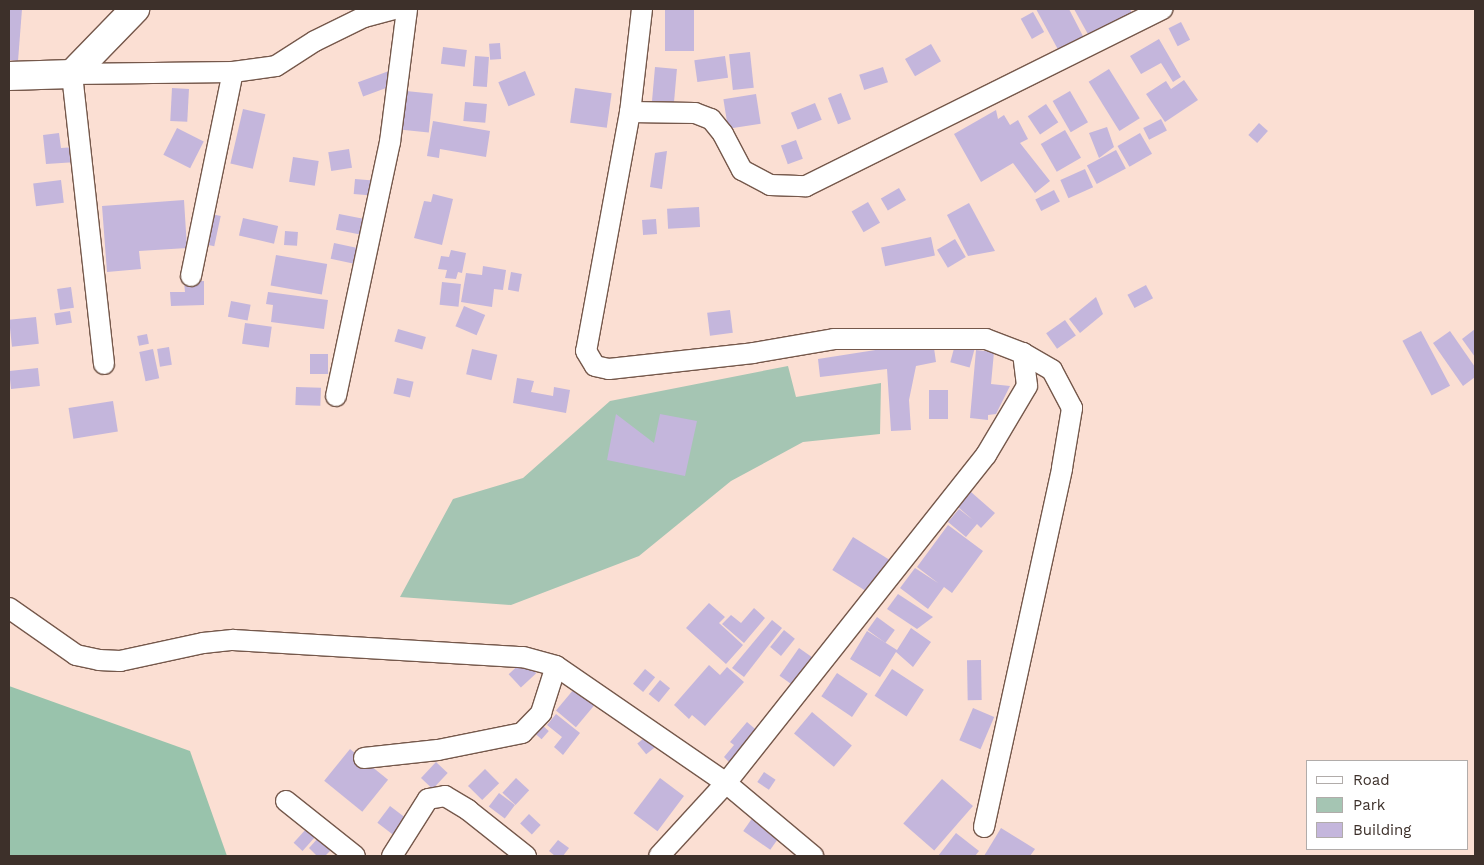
<!DOCTYPE html>
<style>
body{margin:0}
#map{position:relative;width:1484px;height:865px;overflow:hidden;background:#fbdfd3;font-family:"Work Sans",sans-serif}
div>[style]{position:absolute}
[style*='--x']{left:calc(var(--x)*1px);top:calc(var(--y)*1px);width:calc(var(--w)*1px);rotate:calc(var(--a)*1deg)}
.green>*{inset:0;background:#a5c5b3}
.forest>*{inset:0;background:#99c3ac}
.building>*{inset:0;background:#c4b6dc;transform-origin:0 0}
.roads{filter:drop-shadow(1px 0 #75584b) drop-shadow(-1px 0 #75584b) drop-shadow(0 1px #75584b) drop-shadow(0 -1px #75584b)}
.street>*{height:20px;margin:-10px;padding:0 10px;transform-origin:10px;border-radius:10px;background:#fff}
.secondary>*{height:28px;margin:-14px;padding:0 14px;transform-origin:14px;border-radius:14px;background:#fff}
span{translate:-50% -50%;white-space:nowrap;text-align:center;line-height:1.15;-webkit-text-stroke:4px #fff;paint-order:stroke}
.frame{position:absolute;inset:0;border:10px solid #3d302a;pointer-events:none}
.legend{position:absolute;left:1306px;top:760px;width:162px;height:90px;box-sizing:border-box;background:#fff;border:1px solid #b1acaa;margin:0;padding:6px 9px;list-style:none;font-size:15px;color:#3d302a}
.legend li{display:flex;align-items:center;gap:10px;height:25px}
.legend b{width:25px;border:1px solid #b1acaa}
</style>
<div id="map">
<div class="green">
<div style="clip-path:polygon(788px 366px,796px 397px,881px 383px,880px 434px,803px 442px,731px 481px,639px 556px,511px 605px,400px 597px,453px 499px,523px 478px,610px 401px)"></div>
</div>
<div class="forest">
<div style="clip-path:polygon(9px 686px,190px 751px,227px 856px,9px 856px)"></div>
</div>
<div class="building">
<div style="clip-path:polygon(9px 9px,22px 9px,18px 61px,9px 60px)"></div>
<div style="left:665px;top:9px;width:29px;height:42px"></div>
<div style="clip-path:polygon(1036px 9px,1069px 9px,1086px 42px,1061px 55px)"></div>
<div style="clip-path:polygon(1074px 9px,1130px 9px,1137px 22px,1094px 45px)"></div>
<div style="left:1033px;top:12px;width:23px;height:14px;rotate:61deg"></div>
<div style="left:1181px;top:22px;width:20px;height:14px;rotate:63deg"></div>
<div style="clip-path:polygon(1159px 39px,1181px 77px,1173px 82px,1161px 63px,1141px 74px,1130px 56px)"></div>
<div style="left:500px;top:43px;width:16px;height:11px;rotate:86deg"></div>
<div style="left:931px;top:44px;width:20px;height:30px;rotate:60deg"></div>
<div style="left:443px;top:47px;width:24px;height:17px;rotate:7deg"></div>
<div style="left:750px;top:52px;width:36px;height:21px;rotate:84deg"></div>
<div style="left:475px;top:56px;width:14px;height:30px;rotate:4deg"></div>
<div style="left:725px;top:56px;width:22px;height:31px;rotate:82deg"></div>
<div style="left:655px;top:67px;width:22px;height:36px;rotate:5deg"></div>
<div style="left:883px;top:67px;width:16px;height:25px;rotate:72deg"></div>
<div style="left:1109px;top:69px;width:58px;height:24px;rotate:58deg"></div>
<div style="left:389px;top:71px;width:15px;height:33px;rotate:70deg"></div>
<div style="left:525px;top:71px;width:26px;height:29px;rotate:67deg"></div>
<div style="clip-path:polygon(1184px 80px,1198px 100px,1165px 122px,1146px 94px,1166px 81px,1171px 89px)"></div>
<div style="left:172px;top:88px;width:17px;height:33px;rotate:3deg"></div>
<div style="left:575px;top:88px;width:37px;height:35px;rotate:8deg"></div>
<div style="left:406px;top:91px;width:27px;height:39px;rotate:6deg"></div>
<div style="left:1070px;top:91px;width:36px;height:20px;rotate:60deg"></div>
<div style="left:841px;top:93px;width:28px;height:14px;rotate:69deg"></div>
<div style="left:756px;top:94px;width:30px;height:33px;rotate:81deg"></div>
<div style="left:465px;top:102px;width:22px;height:19px;rotate:5deg"></div>
<div style="left:815px;top:103px;width:18px;height:26px;rotate:68deg"></div>
<div style="left:1046px;top:104px;width:22px;height:22px;rotate:56deg"></div>
<div style="left:243px;top:109px;width:23px;height:56px;rotate:13deg"></div>
<div style="clip-path:polygon(996px 110px,998px 119px,1004px 115px,1010px 125px,1018px 120px,1028px 139px,1020px 143px,1050px 181px,1035px 193px,1013px 163px,981px 182px,954px 134px)"></div>
<div style="left:1161px;top:119px;width:13px;height:20px;rotate:63deg"></div>
<div style="clip-path:polygon(433px 121px,490px 131px,486px 157px,440px 149px,439px 158px,427px 156px)"></div>
<div style="left:1259px;top:123px;width:12px;height:16px;rotate:42deg"></div>
<div style="clip-path:polygon(1107px 127px,1114px 147px,1099px 158px,1089px 133px)"></div>
<div style="left:177px;top:128px;width:30px;height:30px;rotate:27deg"></div>
<div style="left:1065px;top:130px;width:32px;height:28px;rotate:60deg"></div>
<div style="clip-path:polygon(59px 133px,61px 148px,76px 147px,77px 162px,46px 164px,43px 135px)"></div>
<div style="left:1140px;top:133px;width:24px;height:26px;rotate:60deg"></div>
<div style="left:796px;top:140px;width:20px;height:16px;rotate:70deg"></div>
<div style="left:349px;top:149px;width:19px;height:21px;rotate:81deg"></div>
<div style="left:1116px;top:150px;width:21px;height:33px;rotate:62deg"></div>
<div style="clip-path:polygon(667px 151px,662px 189px,650px 187px,655px 153px)"></div>
<div style="left:293px;top:157px;width:26px;height:25px;rotate:9deg"></div>
<div style="left:1085px;top:169px;width:20px;height:27px;rotate:66deg"></div>
<div style="left:355px;top:179px;width:21px;height:15px;rotate:5deg"></div>
<div style="left:61px;top:180px;width:23px;height:28px;rotate:83deg"></div>
<div style="left:899px;top:188px;width:14px;height:21px;rotate:60deg"></div>
<div style="left:1054px;top:190px;width:13px;height:21px;rotate:63deg"></div>
<div style="clip-path:polygon(433px 194px,453px 199px,442px 245px,414px 238px,424px 201px,431px 202px)"></div>
<div style="clip-path:polygon(184px 200px,187px 248px,139px 251px,141px 269px,107px 272px,102px 206px)"></div>
<div style="left:868px;top:202px;width:24px;height:19px;rotate:60deg"></div>
<div style="clip-path:polygon(969px 203px,995px 251px,968px 256px,947px 215px)"></div>
<div style="left:699px;top:207px;width:20px;height:32px;rotate:87deg"></div>
<div style="left:207px;top:213px;width:14px;height:31px;rotate:12deg"></div>
<div style="left:339px;top:214px;width:26px;height:16px;rotate:11deg"></div>
<div style="left:243px;top:218px;width:36px;height:18px;rotate:13deg"></div>
<div style="left:656px;top:219px;width:15px;height:14px;rotate:86deg"></div>
<div style="left:285px;top:231px;width:13px;height:14px;rotate:4deg"></div>
<div style="left:931px;top:237px;width:19px;height:51px;rotate:78deg"></div>
<div style="left:955px;top:239px;width:21px;height:21px;rotate:59deg"></div>
<div style="left:334px;top:243px;width:24px;height:16px;rotate:12deg"></div>
<div style="clip-path:polygon(451px 250px,466px 253px,462px 273px,458px 272px,456px 279px,445px 278px,447px 270px,438px 269px,441px 256px,449px 257px)"></div>
<div style="left:276px;top:255px;width:52px;height:31px;rotate:10deg"></div>
<div style="clip-path:polygon(483px 266px,506px 270px,503px 290px,494px 289px,492px 307px,461px 302px,466px 273px,482px 275px)"></div>
<div style="left:511px;top:272px;width:11px;height:18px;rotate:10deg"></div>
<div style="clip-path:polygon(204px 281px,204px 305px,171px 306px,170px 292px,185px 292px,184px 282px)"></div>
<div style="left:442px;top:282px;width:19px;height:23px;rotate:6deg"></div>
<div style="left:1146px;top:285px;width:15px;height:21px;rotate:62deg"></div>
<div style="left:71px;top:287px;width:21px;height:14px;rotate:82deg"></div>
<div style="clip-path:polygon(268px 292px,328px 300px,324px 329px,271px 322px,273px 305px,266px 304px)"></div>
<div style="clip-path:polygon(1096px 297px,1103px 314px,1080px 333px,1069px 319px)"></div>
<div style="left:231px;top:301px;width:20px;height:16px;rotate:11deg"></div>
<div style="left:464px;top:306px;width:23px;height:22px;rotate:23deg"></div>
<div style="left:730px;top:310px;width:23px;height:23px;rotate:83deg"></div>
<div style="left:70px;top:311px;width:12px;height:16px;rotate:81deg"></div>
<div style="left:36px;top:317px;width:27px;height:27px;rotate:84deg"></div>
<div style="left:1065px;top:320px;width:19px;height:23px;rotate:55deg"></div>
<div style="left:245px;top:323px;width:27px;height:21px;rotate:8deg"></div>
<div style="left:398px;top:329px;width:29px;height:13px;rotate:16deg"></div>
<div style="clip-path:polygon(1475px 329px,1475px 357px,1462px 339px)"></div>
<div style="left:1421px;top:331px;width:62px;height:21px;rotate:62deg"></div>
<div style="clip-path:polygon(1450px 331px,1475px 367px,1475px 377px,1463px 386px,1433px 343px)"></div>
<div style="left:147px;top:334px;width:10px;height:10px;rotate:79deg"></div>
<div style="clip-path:polygon(933px 341px,936px 362px,916px 366px,909px 400px,911px 430px,891px 431px,887px 369px,820px 377px,818px 359px)"></div>
<div style="left:956px;top:341px;width:20px;height:22px;rotate:15deg"></div>
<div style="left:169px;top:347px;width:18px;height:12px;rotate:81deg"></div>
<div style="left:153px;top:349px;width:30px;height:14px;rotate:78deg"></div>
<div style="left:472px;top:349px;width:26px;height:26px;rotate:13deg"></div>
<div style="clip-path:polygon(976px 350px,994px 352px,991px 384px,1010px 386px,996px 414px,988px 415px,988px 420px,970px 418px)"></div>
<div style="left:328px;top:354px;width:20px;height:18px;rotate:90deg"></div>
<div style="left:38px;top:368px;width:18px;height:29px;rotate:84deg"></div>
<div style="left:397px;top:378px;width:17px;height:16px;rotate:13deg"></div>
<div style="clip-path:polygon(517px 378px,534px 381px,531px 392px,553px 396px,554px 387px,570px 390px,566px 413px,513px 403px)"></div>
<div style="left:296px;top:387px;width:25px;height:18px;rotate:2deg"></div>
<div style="left:929px;top:390px;width:19px;height:29px"></div>
<div style="left:113px;top:401px;width:31px;height:45px;rotate:81deg"></div>
<div style="clip-path:polygon(616px 414px,654px 443px,660px 414px,697px 421px,685px 476px,607px 460px)"></div>
<div style="clip-path:polygon(971px 492px,995px 513px,981px 528px,977px 524px,966px 537px,948px 522px,959px 509px,973px 520px,958px 507px)"></div>
<div style="clip-path:polygon(948px 525px,983px 551px,952px 593px,944px 587px,928px 609px,900px 588px,915px 568px,938px 583px,917px 567px)"></div>
<div style="left:853px;top:537px;width:49px;height:39px;rotate:32deg"></div>
<div style="clip-path:polygon(898px 594px,933px 617px,917px 629px,887px 609px)"></div>
<div style="clip-path:polygon(709px 603px,725px 617px,719px 623px,743px 645px,726px 664px,686px 628px)"></div>
<div style="clip-path:polygon(754px 608px,765px 618px,744px 643px,722px 624px,731px 615px,741px 623px)"></div>
<div style="left:877px;top:617px;width:22px;height:16px;rotate:36deg"></div>
<div style="clip-path:polygon(772px 620px,782px 628px,744px 677px,732px 668px)"></div>
<div style="clip-path:polygon(911px 628px,931px 642px,913px 667px,896px 652px,880px 677px,850px 659px,867px 631px,897px 650px)"></div>
<div style="left:784px;top:630px;width:14px;height:22px;rotate:39deg"></div>
<div style="left:799px;top:648px;width:16px;height:34px;rotate:35deg"></div>
<div style="left:524px;top:660px;width:18px;height:21px;rotate:47deg"></div>
<div style="left:981px;top:660px;width:40px;height:14px;rotate:89deg"></div>
<div style="clip-path:polygon(709px 665px,720px 675px,727px 667px,744px 682px,705px 726px,692px 715px,689px 719px,674px 705px)"></div>
<div style="left:645px;top:669px;width:13px;height:19px;rotate:39deg"></div>
<div style="left:892px;top:669px;width:38px;height:32px;rotate:33deg"></div>
<div style="left:837px;top:673px;width:37px;height:28px;rotate:34deg"></div>
<div style="left:660px;top:680px;width:13px;height:18px;rotate:39deg"></div>
<div style="left:574px;top:689px;width:26px;height:28px;rotate:40deg"></div>
<div style="left:973px;top:708px;width:23px;height:35px;rotate:23deg"></div>
<div style="left:812px;top:712px;width:52px;height:28px;rotate:40deg"></div>
<div style="clip-path:polygon(556px 714px,580px 733px,563px 755px,554px 747px,562px 737px,547px 725px)"></div>
<div style="clip-path:polygon(747px 722px,761px 734px,733px 766px,724px 757px,734px 745px,730px 742px)"></div>
<div style="left:542px;top:725px;width:9px;height:11px;rotate:41deg"></div>
<div style="left:649px;top:734px;width:14px;height:15px;rotate:51deg"></div>
<div style="left:350px;top:749px;width:49px;height:41px;rotate:39deg"></div>
<div style="left:436px;top:762px;width:16px;height:22px;rotate:43deg"></div>
<div style="left:485px;top:769px;width:20px;height:24px;rotate:45deg"></div>
<div style="left:764px;top:772px;width:14px;height:12px;rotate:34deg"></div>
<div style="left:516px;top:778px;width:18px;height:20px;rotate:43deg"></div>
<div style="left:660px;top:778px;width:30px;height:44px;rotate:37deg"></div>
<div style="left:942px;top:779px;width:41px;height:59px;rotate:41deg"></div>
<div style="left:499px;top:793px;width:20px;height:17px;rotate:37deg"></div>
<div style="left:390px;top:806px;width:21px;height:21px;rotate:37deg"></div>
<div style="left:529px;top:814px;width:16px;height:13px;rotate:43deg"></div>
<div style="left:753px;top:817px;width:33px;height:17px;rotate:35deg"></div>
<div style="left:307px;top:828px;width:12px;height:20px;rotate:42deg"></div>
<div style="clip-path:polygon(1001px 828px,1035px 849px,1030px 856px,984px 856px)"></div>
<div style="clip-path:polygon(956px 833px,979px 851px,975px 856px,938px 856px)"></div>
<div style="clip-path:polygon(319px 837px,332px 849px,325px 856px,317px 856px,309px 848px)"></div>
<div style="clip-path:polygon(558px 840px,569px 848px,563px 856px,555px 856px,549px 851px)"></div>
</div>
<div class="roads">
<div class="street">
<div style="--x:642;--y:9;--w:104;--a:96.6"></div>
<div style="--x:630;--y:112;--w:243;--a:100.4"></div>
<div style="--x:586;--y:351;--w:17;--a:59"></div>
<div style="--x:595;--y:366;--w:14;--a:12"></div>
<div style="--x:609;--y:369;--w:145;--a:-6.3"></div>
<div style="--x:753;--y:353;--w:82;--a:-9.8"></div>
<div style="--x:834;--y:339;--w:152;--a:0"></div>
<div style="--x:986;--y:339;--w:40;--a:21"></div>
<div style="--x:1023;--y:353;--w:33;--a:83"></div>
<div style="--x:1027;--y:386;--w:80;--a:120.7"></div>
<div style="--x:986;--y:455;--w:419;--a:128.4"></div>
<div style="--x:726;--y:783;--w:99;--a:132.5"></div>
<div style="--x:630;--y:112;--w:65;--a:0.9"></div>
<div style="--x:695;--y:113;--w:17;--a:21"></div>
<div style="--x:711;--y:119;--w:19;--a:51"></div>
<div style="--x:723;--y:134;--w:41;--a:62.2"></div>
<div style="--x:742;--y:170;--w:32;--a:28"></div>
<div style="--x:770;--y:185;--w:36;--a:2"></div>
<div style="--x:806;--y:186;--w:398;--a:-26.4"></div>
<div style="--x:191;--y:276;--w:208;--a:-78.4"></div>
<div style="--x:104;--y:364;--w:292;--a:-96.3"></div>
<div style="--x:72;--y:74;--w:161;--a:-0.7"></div>
<div style="--x:233;--y:72;--w:43;--a:-7.9"></div>
<div style="--x:276;--y:66;--w:46;--a:-32.7"></div>
<div style="--x:315;--y:41;--w:55;--a:-26.1"></div>
<div style="--x:364;--y:17;--w:30;--a:-15"></div>
<div style="--x:336;--y:396;--w:260;--a:-78"></div>
<div style="--x:390;--y:142;--w:134;--a:-82.7"></div>
<div style="--x:9;--y:608;--w:82;--a:35"></div>
<div style="--x:76;--y:655;--w:24;--a:12"></div>
<div style="--x:99;--y:660;--w:21;--a:3"></div>
<div style="--x:120;--y:661;--w:85;--a:-12.2"></div>
<div style="--x:203;--y:643;--w:30;--a:-6"></div>
<div style="--x:233;--y:640;--w:290;--a:3.4"></div>
<div style="--x:523;--y:657;--w:34;--a:15"></div>
<div style="--x:364;--y:758;--w:74;--a:-6.2"></div>
<div style="--x:438;--y:750;--w:86;--a:-11.4"></div>
<div style="--x:522;--y:733;--w:28;--a:-46"></div>
<div style="--x:541;--y:713;--w:49;--a:-72.3"></div>
<div style="--x:556;--y:666;--w:206;--a:34.5"></div>
<div style="--x:726;--y:783;--w:114;--a:40"></div>
<div style="--x:286;--y:801;--w:88;--a:38.6"></div>
<div style="--x:984;--y:827;--w:367;--a:-77.7"></div>
<div style="--x:1062;--y:468;--w:61;--a:-80.5"></div>
<div style="--x:1072;--y:408;--w:43;--a:-117.8"></div>
<div style="--x:1052;--y:370;--w:34;--a:-150"></div>
<div style="--x:392;--y:856;--w:67;--a:-57.7"></div>
<div style="--x:428;--y:799;--w:17;--a:-10"></div>
<div style="--x:445;--y:796;--w:27;--a:31"></div>
<div style="--x:468;--y:810;--w:74;--a:38.4"></div>
</div>
<div class="secondary">
<div style="--x:9;--y:76;--w:63;--a:-1.8"></div>
<div style="--x:72;--y:74;--w:91;--a:-45.9"></div>
</div>
</div>
<div class="frame"></div>
<ul class="legend">
<li><b style="height:6px;background:#fff"></b>Road</li>
<li><b style="height:14px;background:#a5c5b3"></b>Park</li>
<li><b style="height:14px;background:#c4b6dc"></b>Building</li>
</ul>
</div>
